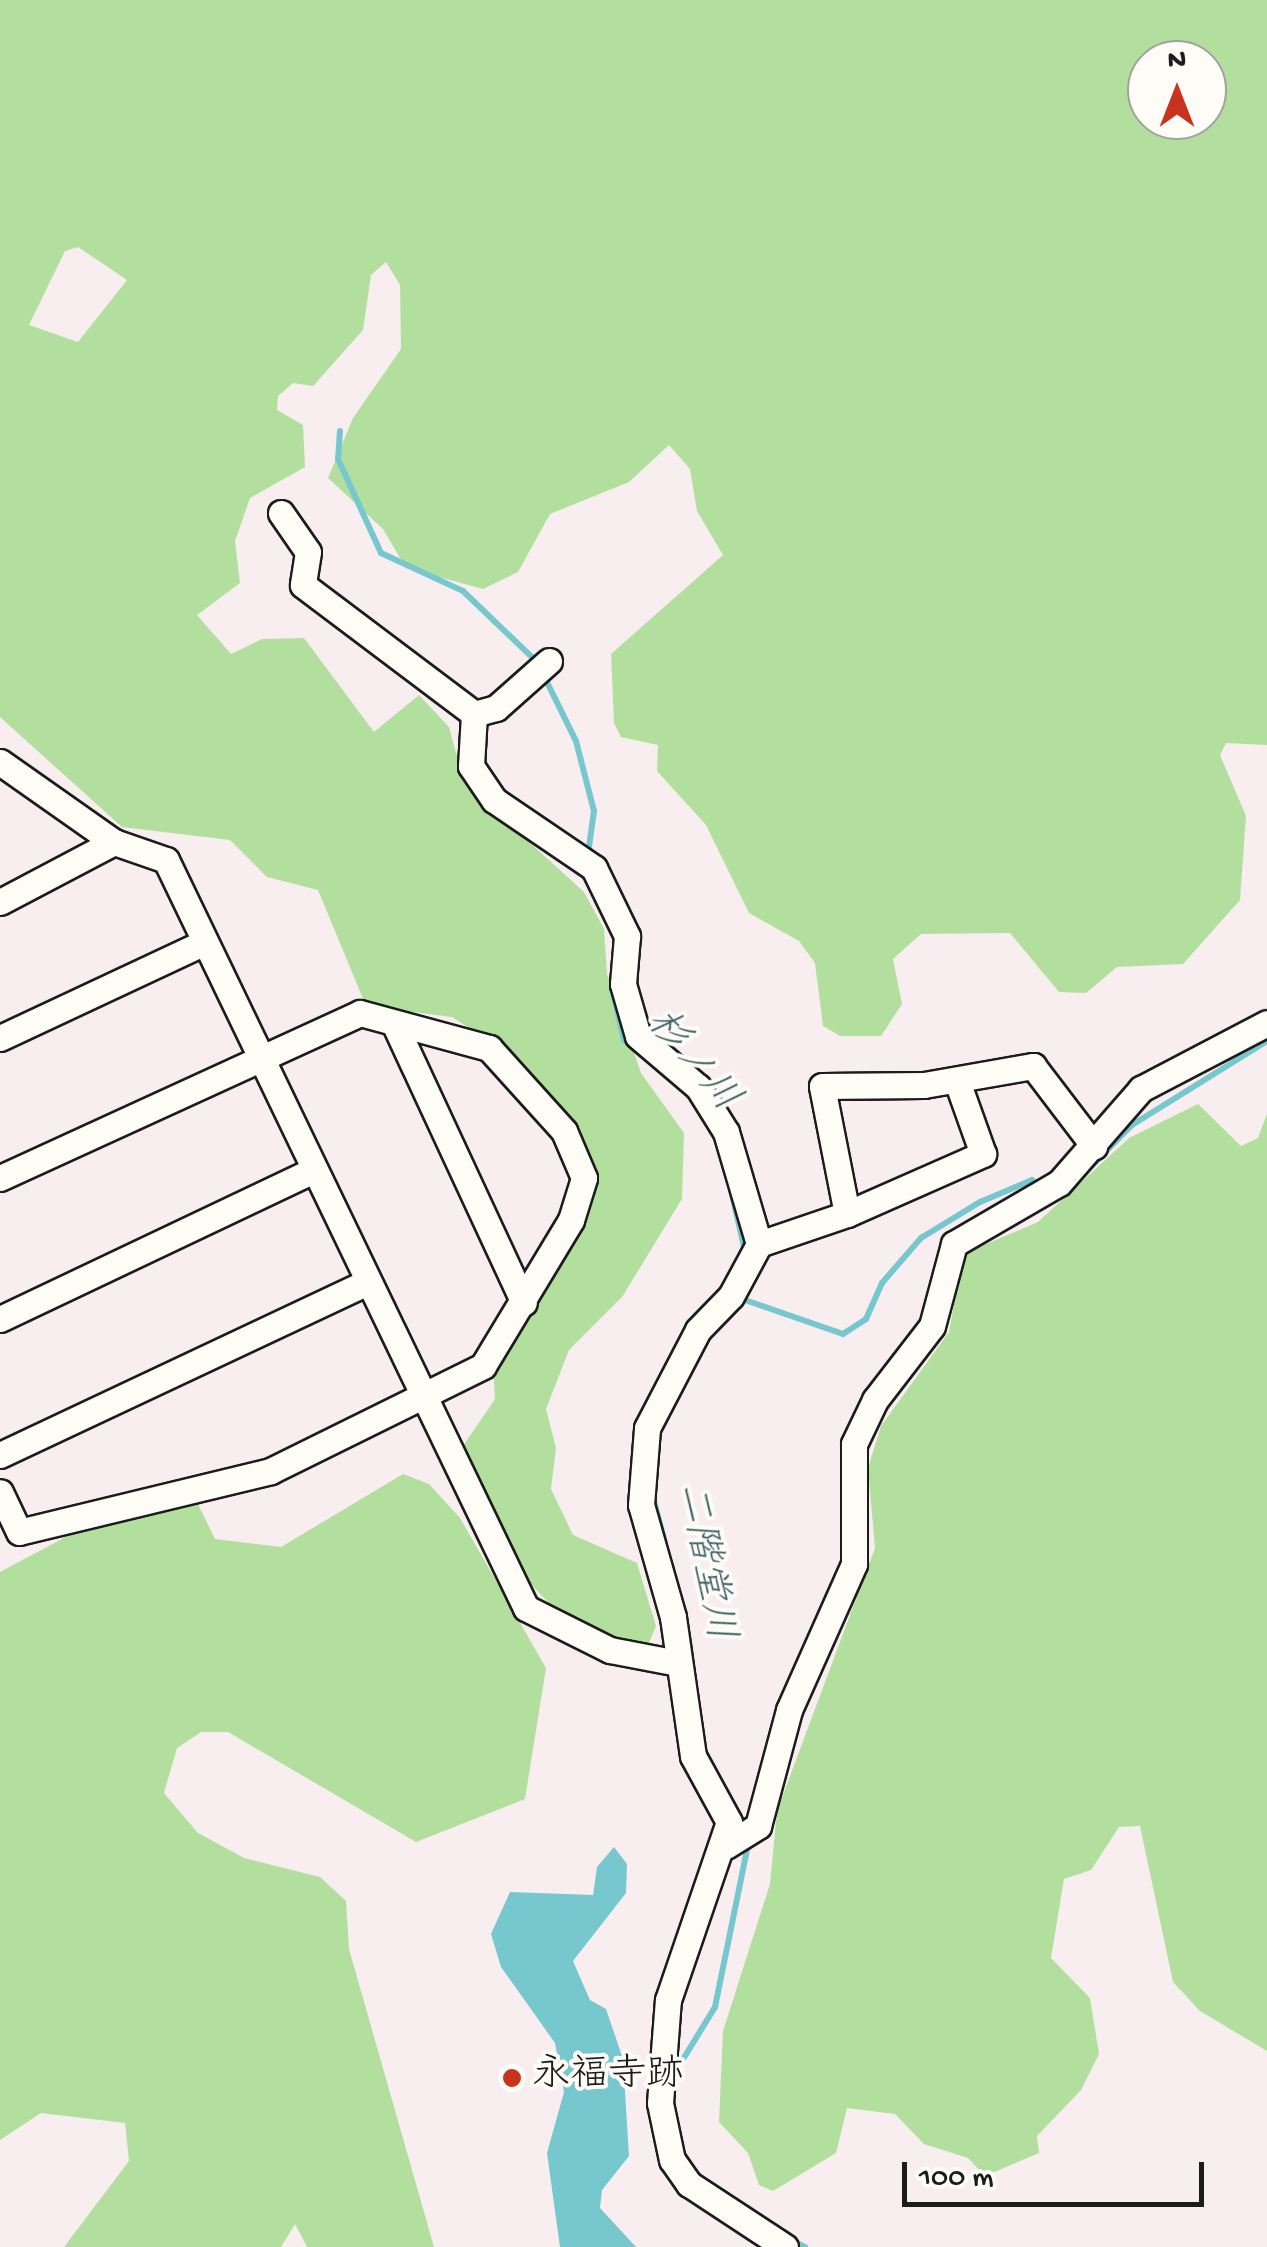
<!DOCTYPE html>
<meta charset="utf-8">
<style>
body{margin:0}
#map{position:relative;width:1267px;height:2247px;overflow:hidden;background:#f9eeef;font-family:"Gochi Hand","Klee One",sans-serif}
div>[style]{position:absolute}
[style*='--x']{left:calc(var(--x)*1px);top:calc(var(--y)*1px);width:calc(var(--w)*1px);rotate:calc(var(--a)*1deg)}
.green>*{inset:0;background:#b2df9d}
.water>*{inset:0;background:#77c8ce}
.stream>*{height:6px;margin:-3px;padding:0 3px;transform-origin:3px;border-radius:3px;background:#77c8ce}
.roads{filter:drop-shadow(2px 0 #1c1c1c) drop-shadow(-2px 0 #1c1c1c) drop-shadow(0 2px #1c1c1c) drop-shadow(0 -2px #1c1c1c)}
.minor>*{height:25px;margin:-12.5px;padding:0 12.5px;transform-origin:12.5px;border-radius:12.5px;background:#fdfcf7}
.dots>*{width:28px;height:28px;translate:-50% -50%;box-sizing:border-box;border:5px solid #fdfcf7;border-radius:50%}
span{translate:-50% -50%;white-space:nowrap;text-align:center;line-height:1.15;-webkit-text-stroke:8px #fdfcf7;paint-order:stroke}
.poi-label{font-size:38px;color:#1c1c1c}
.left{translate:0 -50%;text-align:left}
.water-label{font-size:40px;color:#406163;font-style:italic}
.north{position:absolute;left:1127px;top:40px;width:100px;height:100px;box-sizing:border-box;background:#fdfcf7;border:2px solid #a3a29f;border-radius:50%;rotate:0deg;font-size:28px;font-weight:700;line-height:40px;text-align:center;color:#1c1c1c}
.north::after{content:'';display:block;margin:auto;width:35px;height:45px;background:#c8321e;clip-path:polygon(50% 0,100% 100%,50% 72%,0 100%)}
.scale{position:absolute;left:902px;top:2162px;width:302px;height:45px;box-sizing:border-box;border:5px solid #1c1c1c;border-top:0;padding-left:12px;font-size:30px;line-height:35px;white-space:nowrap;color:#1c1c1c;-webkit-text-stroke:8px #fdfcf7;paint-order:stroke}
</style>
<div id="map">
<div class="green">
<div style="clip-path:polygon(evenodd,0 0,1267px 0,1267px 745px,1226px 743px,1220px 755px,1246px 816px,1240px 900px,1183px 964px,1117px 967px,1086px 993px,1059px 992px,1010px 933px,921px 934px,893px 959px,902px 1004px,881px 1036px,840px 1036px,823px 1026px,815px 963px,799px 941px,749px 913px,706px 825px,657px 771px,658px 745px,621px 737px,614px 723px,611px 654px,723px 555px,697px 511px,690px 469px,669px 445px,629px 482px,550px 514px,518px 572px,483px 589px,406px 568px,383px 529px,328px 478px,353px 418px,401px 349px,400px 285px,386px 262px,371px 275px,363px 330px,313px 386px,293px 383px,278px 396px,277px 410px,303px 425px,305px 467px,250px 498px,235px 541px,240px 583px,197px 615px,231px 654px,262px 639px,304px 638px,374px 732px,419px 695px,449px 727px,464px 783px,584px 892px,604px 929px,607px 974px,641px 1073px,684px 1133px,682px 1199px,622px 1297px,569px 1350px,546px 1409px,556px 1448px,551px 1489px,573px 1535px,637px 1563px,656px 1626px,646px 1650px,562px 1617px,514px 1566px,461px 1449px,495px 1399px,493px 1365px,585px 1172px,512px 1055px,452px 1017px,366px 1006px,318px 890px,267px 877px,230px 840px,122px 827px,0 717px,0 0,1147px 60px,1207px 60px,1207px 120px,1147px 120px,1147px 60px,0 0,78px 247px,127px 280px,78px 342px,29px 325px,65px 251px,78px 247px)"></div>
<div style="clip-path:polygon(1198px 1104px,1241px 1146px,1258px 1138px,1267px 1114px,1267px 2051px,1200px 2011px,1173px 1982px,1140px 1826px,1119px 1827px,1091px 1870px,1064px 1879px,1051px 1958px,1090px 1998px,1099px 2054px,1081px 2090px,1037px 2136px,1039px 2153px,985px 2176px,968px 2158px,924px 2144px,895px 2114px,847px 2108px,836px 2153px,773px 2191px,759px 2185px,748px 2153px,719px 2122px,723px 2031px,770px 1884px,777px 1811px,875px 1548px,868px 1468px,881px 1426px,949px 1332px,963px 1254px,1038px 1222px,1129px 1138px)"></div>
<div style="clip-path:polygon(403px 1474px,429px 1484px,460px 1518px,546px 1668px,525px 1799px,416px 1842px,228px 1732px,201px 1732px,177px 1748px,164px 1793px,198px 1833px,244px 1858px,320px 1877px,346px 1901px,349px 1949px,434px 2247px,307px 2247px,295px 2224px,281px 2247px,64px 2247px,129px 2161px,125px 2123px,41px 2113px,0 2140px,0 1572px,75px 1532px,193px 1494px,215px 1539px,281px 1547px)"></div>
</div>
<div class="water">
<div style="clip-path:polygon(614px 1847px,627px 1864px,626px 1893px,573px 1961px,590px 2000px,606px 2009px,623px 2059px,629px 2156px,602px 2190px,600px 2208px,636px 2247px,560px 2247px,547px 2153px,564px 2092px,555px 2043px,501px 1967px,491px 1934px,510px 1892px,593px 1895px,597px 1867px)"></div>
</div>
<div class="stream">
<div style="--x:340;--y:431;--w:28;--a:94"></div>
<div style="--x:338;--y:459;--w:103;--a:65.4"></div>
<div style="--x:381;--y:553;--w:90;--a:24.9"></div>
<div style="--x:463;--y:591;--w:101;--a:43.8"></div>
<div style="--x:544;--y:676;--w:72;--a:63.8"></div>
<div style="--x:576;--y:741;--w:72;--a:75.6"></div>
<div style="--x:594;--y:811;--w:43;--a:97.9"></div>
<div style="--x:612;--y:988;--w:53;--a:77"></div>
<div style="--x:624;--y:1040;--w:23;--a:41"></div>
<div style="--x:1070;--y:1188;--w:88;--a:-45.5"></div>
<div style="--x:1132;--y:1125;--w:159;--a:-31.9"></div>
<div style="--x:731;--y:1190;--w:63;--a:77.1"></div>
<div style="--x:742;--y:1299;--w:107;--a:19.1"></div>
<div style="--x:843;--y:1334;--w:27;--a:-33"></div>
<div style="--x:866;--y:1319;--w:39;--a:-66"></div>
<div style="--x:882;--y:1283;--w:60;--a:-49.1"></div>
<div style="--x:921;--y:1238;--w:69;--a:-31.4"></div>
<div style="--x:980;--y:1202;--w:56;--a:-22.9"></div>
<div style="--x:1032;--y:1180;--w:9;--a:41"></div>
<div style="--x:653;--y:1497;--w:48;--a:75.4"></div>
<div style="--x:685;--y:1617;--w:37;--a:81"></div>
<div style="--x:674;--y:2074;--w:79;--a:-58.5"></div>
<div style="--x:715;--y:2007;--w:170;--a:-78.5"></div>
<div style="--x:791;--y:2240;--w:16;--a:27"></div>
</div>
<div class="roads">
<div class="minor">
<div style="--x:281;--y:513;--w:47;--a:55.3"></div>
<div style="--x:308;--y:552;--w:33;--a:99"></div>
<div style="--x:303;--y:585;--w:214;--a:37"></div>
<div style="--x:549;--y:661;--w:71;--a:138.4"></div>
<div style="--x:496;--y:708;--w:23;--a:165"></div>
<div style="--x:474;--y:714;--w:52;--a:93.3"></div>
<div style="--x:471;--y:766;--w:41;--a:55.9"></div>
<div style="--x:494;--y:800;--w:121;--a:34.2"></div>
<div style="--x:594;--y:868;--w:76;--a:64.1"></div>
<div style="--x:627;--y:936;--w:48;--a:94.8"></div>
<div style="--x:623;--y:984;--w:54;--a:73.9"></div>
<div style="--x:638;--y:1036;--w:79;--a:40.4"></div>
<div style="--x:698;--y:1087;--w:53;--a:58.1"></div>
<div style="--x:726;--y:1132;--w:117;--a:73.6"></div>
<div style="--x:0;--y:762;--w:139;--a:35.1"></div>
<div style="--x:114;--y:842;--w:55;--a:19.1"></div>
<div style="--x:166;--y:860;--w:830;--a:64.3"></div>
<div style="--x:526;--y:1608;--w:94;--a:26.6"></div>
<div style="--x:610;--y:1650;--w:69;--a:10.8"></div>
<div style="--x:0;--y:902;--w:129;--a:-27.8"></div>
<div style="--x:395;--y:1025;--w:306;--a:65.1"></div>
<div style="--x:0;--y:1038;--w:224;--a:-25.1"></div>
<div style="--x:0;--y:1178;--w:396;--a:-24.6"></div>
<div style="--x:360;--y:1013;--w:134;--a:15.2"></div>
<div style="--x:489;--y:1048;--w:112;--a:47.9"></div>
<div style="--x:564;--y:1131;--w:51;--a:66.9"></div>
<div style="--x:584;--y:1178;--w:44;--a:107.2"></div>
<div style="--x:571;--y:1220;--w:170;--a:121.1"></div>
<div style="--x:483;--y:1366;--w:237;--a:153.7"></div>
<div style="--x:271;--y:1471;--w:259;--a:166.4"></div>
<div style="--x:19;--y:1532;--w:44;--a:-115.4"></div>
<div style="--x:847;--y:1214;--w:149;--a:-23.8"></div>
<div style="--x:983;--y:1154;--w:77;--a:-109.6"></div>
<div style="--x:0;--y:1319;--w:345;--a:-25.4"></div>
<div style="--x:0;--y:1455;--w:403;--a:-25.2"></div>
<div style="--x:726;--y:1846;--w:38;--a:-32"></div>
<div style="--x:758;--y:1826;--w:120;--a:-75"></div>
<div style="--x:789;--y:1710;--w:160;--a:-66"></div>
<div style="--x:854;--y:1564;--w:120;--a:-90"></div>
<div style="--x:854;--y:1444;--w:49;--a:-64.5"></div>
<div style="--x:875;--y:1400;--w:93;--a:-52.4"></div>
<div style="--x:932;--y:1326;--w:85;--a:-75"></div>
<div style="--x:954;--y:1244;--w:121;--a:-30.2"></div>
<div style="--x:1059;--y:1183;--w:125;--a:-48.9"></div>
<div style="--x:1141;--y:1089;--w:142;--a:-27.6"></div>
<div style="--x:785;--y:2247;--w:115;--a:-146.7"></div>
<div style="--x:689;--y:2184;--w:29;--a:-125"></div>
<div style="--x:672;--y:2160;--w:58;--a:-101.9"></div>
<div style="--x:660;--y:2103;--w:103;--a:-85.6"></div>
<div style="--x:668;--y:2000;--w:188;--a:-71.1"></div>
<div style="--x:729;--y:1822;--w:75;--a:-118.6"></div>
<div style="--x:693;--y:1756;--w:140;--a:-98.2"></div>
<div style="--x:673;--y:1617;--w:116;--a:-105.9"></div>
<div style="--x:641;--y:1505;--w:77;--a:-85.5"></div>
<div style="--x:647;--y:1428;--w:110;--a:-62.5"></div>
<div style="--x:698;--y:1330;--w:47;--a:-45.9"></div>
<div style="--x:731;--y:1296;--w:59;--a:-61.7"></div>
<div style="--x:759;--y:1244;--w:93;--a:-18.8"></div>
<div style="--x:847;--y:1214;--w:130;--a:-101.1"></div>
<div style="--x:822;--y:1086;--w:102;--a:-0.6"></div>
<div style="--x:924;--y:1085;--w:111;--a:-9.9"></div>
<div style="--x:1033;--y:1066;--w:101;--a:52.7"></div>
</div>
</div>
<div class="dots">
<div style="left:512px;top:2078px;background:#c8321e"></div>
</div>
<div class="poi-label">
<span class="left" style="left:532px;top:2078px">永福寺跡</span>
</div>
<div class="water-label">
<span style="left:691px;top:1062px;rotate:50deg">杉ノ川</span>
<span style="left:703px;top:1562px;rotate:79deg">二階堂川</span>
</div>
<div class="north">N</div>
<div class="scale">100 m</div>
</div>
